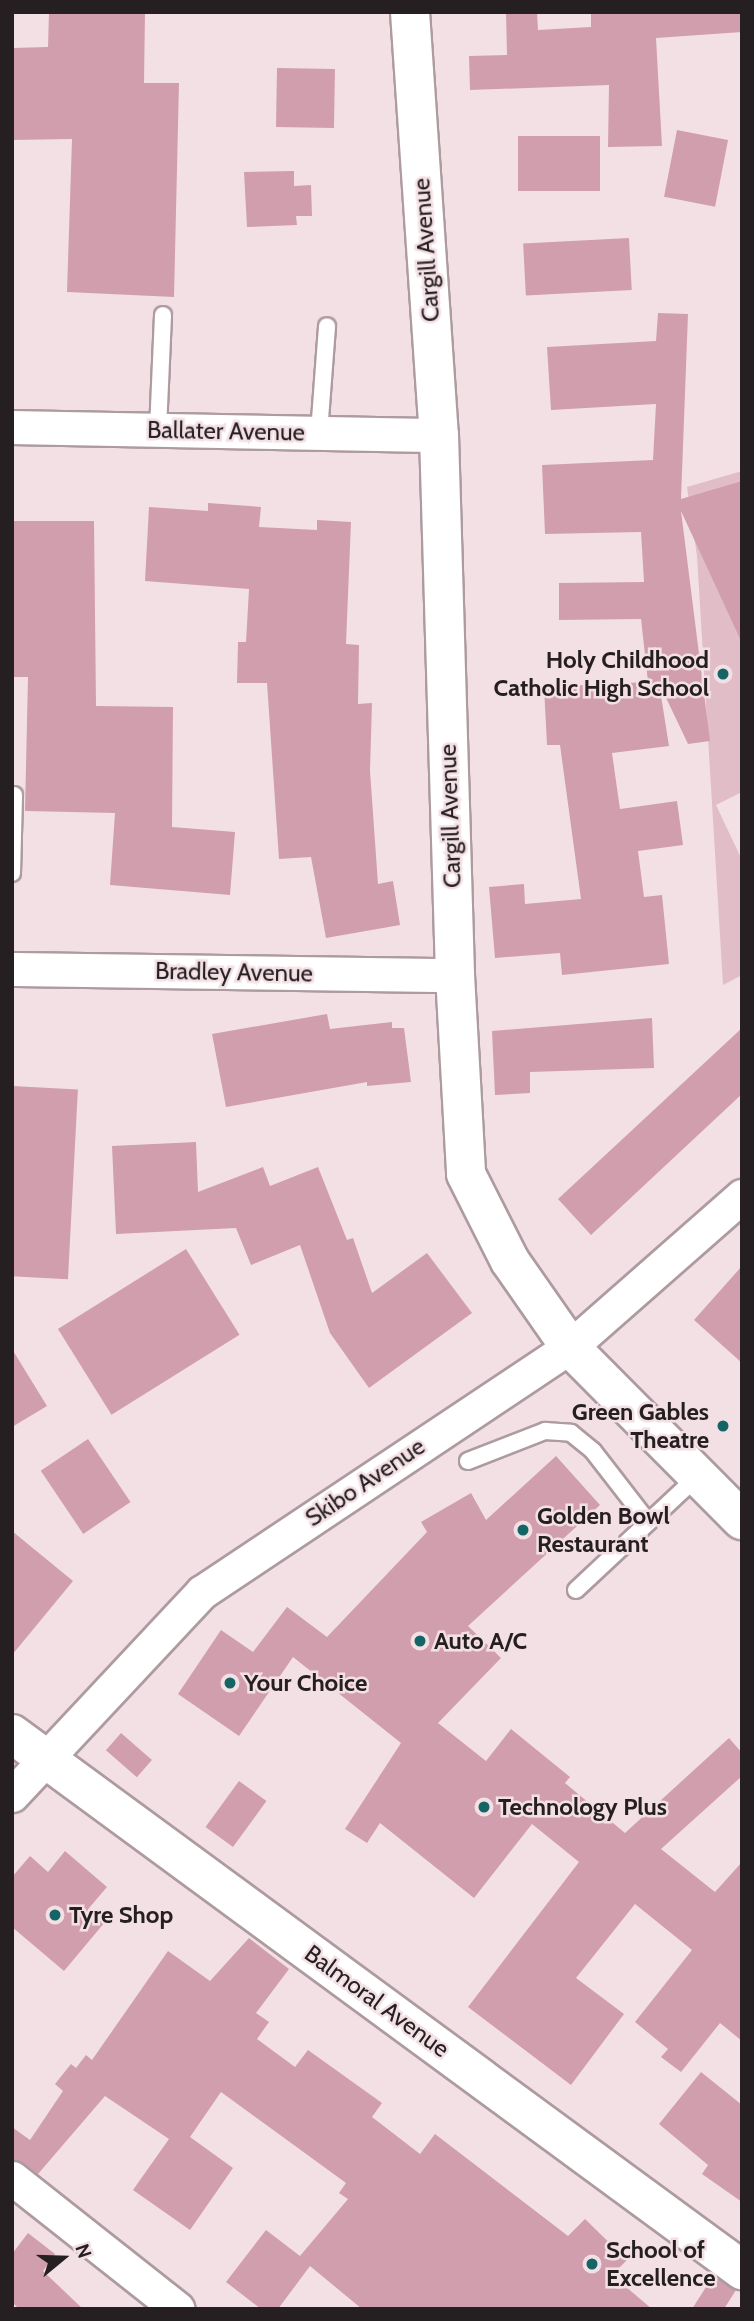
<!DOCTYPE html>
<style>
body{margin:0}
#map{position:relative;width:754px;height:2321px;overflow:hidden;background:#f3e0e5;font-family:Cabin,sans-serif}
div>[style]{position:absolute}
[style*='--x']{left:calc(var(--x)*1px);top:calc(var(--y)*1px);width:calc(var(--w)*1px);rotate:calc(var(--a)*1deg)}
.green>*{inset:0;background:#e1bdc7}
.building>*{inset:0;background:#d19ead;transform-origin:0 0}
.roads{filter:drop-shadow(2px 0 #ad9ba0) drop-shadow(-2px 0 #ad9ba0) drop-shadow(0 2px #ad9ba0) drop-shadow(0 -2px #ad9ba0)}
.service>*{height:16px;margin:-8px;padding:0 8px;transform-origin:8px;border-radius:8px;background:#fff}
.minor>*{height:33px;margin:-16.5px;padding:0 16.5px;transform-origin:16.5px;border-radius:16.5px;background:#fff}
.secondary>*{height:38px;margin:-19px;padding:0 19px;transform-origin:19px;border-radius:19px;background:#fff}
.primary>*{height:38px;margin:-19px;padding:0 19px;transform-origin:19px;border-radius:19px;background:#fff}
.dots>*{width:19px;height:19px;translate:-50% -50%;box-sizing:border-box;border:4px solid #f3e0e5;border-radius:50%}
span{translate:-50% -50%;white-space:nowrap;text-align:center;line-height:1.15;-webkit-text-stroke:5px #f3e0e5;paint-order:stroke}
.street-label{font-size:24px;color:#261f21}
.poi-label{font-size:24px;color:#261f21;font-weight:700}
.right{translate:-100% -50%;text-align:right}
.left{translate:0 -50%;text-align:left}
.frame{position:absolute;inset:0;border:14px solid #261f21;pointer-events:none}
.north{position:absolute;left:28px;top:2223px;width:70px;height:70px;-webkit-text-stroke:5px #f3e0e5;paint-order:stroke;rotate:71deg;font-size:19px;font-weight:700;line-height:28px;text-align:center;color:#261f21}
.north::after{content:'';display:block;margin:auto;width:24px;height:32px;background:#261f21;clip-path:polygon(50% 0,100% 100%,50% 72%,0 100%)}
</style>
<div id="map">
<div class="green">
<div style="clip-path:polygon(742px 471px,742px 792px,716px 805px,742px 860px,742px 975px,723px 985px,697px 556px,687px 487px)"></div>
</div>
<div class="building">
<div style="clip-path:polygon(49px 12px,145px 12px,144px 83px,179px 83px,174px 297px,67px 292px,72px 139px,12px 140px,12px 48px,48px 47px)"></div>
<div style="clip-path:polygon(506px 12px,537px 12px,538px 30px,591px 27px,591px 12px,742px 12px,742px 32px,656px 38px,662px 146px,608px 147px,609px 85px,470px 90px,469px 56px,507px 55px)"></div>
<div style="left:277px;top:68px;width:58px;height:59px;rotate:1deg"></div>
<div style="left:677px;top:130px;width:52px;height:68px;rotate:11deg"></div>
<div style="left:518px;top:136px;width:82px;height:55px"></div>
<div style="clip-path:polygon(294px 171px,294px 186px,311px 185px,312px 216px,296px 216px,297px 225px,247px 227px,244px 172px)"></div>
<div style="left:629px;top:238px;width:52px;height:106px;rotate:87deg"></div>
<div style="clip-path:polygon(658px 313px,688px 314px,681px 499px,742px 481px,742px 643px,681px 511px,710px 741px,688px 744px,659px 683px,669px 746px,612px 753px,620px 809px,677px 801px,683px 845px,638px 851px,644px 897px,662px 895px,669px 964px,562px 975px,560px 953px,495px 958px,489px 887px,524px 884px,525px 904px,581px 899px,560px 745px,547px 745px,544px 687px,648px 682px,641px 619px,559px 620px,559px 583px,644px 582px,641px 532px,545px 534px,542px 465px,653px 460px,656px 404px,551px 410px,547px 347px,656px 341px)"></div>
<div style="clip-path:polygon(208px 503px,261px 507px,259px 527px,317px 530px,317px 520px,351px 522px,346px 644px,359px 645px,358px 704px,372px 703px,370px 771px,378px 884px,393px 881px,400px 925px,326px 938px,311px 857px,279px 859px,267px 683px,237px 683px,238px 642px,246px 642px,249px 589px,145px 581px,149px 507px,208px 511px)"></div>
<div style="clip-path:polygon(12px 521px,94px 521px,96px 706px,173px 707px,172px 827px,235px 832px,230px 895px,110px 885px,115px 813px,25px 811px,28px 677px,12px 677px)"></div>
<div style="clip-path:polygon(327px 1014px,330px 1029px,392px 1022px,392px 1028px,404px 1028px,411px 1082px,367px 1086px,367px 1082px,226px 1107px,212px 1034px)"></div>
<div style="clip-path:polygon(652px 1018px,654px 1068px,530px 1072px,530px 1093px,495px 1095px,492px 1031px)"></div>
<div style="clip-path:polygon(742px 1028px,742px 1094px,591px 1235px,558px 1199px)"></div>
<div style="left:12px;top:1086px;width:66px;height:190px;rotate:3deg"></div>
<div style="clip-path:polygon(196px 1142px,198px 1192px,263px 1167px,270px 1186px,318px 1167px,347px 1240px,353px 1238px,372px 1293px,427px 1253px,472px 1313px,369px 1388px,330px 1333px,300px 1245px,251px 1265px,236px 1228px,116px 1234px,112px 1146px)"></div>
<div style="left:186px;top:1249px;width:101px;height:151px;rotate:58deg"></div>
<div style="clip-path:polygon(742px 1266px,742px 1363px,694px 1320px)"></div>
<div style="clip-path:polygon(12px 1349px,47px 1406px,12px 1427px)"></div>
<div style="left:88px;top:1439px;width:76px;height:57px;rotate:56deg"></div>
<div style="clip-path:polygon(556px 1456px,600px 1505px,468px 1626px,501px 1658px,438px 1723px,486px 1761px,511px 1729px,570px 1777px,565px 1783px,625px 1833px,729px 1738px,742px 1753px,742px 1776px,661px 1849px,715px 1892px,742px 1862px,742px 2041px,720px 2023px,681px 2072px,661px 2057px,668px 2049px,635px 2022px,692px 1950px,635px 1904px,576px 1978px,624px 2014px,571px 2085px,468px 2007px,579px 1862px,532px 1824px,474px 1898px,380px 1823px,367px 1843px,345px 1829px,401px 1743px,293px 1657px,239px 1736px,178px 1694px,221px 1630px,253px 1652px,287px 1607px,327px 1637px,427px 1532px,421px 1522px,471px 1493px,486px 1520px)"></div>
<div style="clip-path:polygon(12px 1531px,73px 1581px,12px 1655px)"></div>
<div style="left:121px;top:1733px;width:41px;height:23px;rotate:41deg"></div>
<div style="left:239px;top:1781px;width:34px;height:57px;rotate:36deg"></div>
<div style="clip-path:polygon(65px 1851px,107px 1887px,89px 1908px,105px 1922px,64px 1971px,12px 1927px,12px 1877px,30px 1856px,48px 1872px)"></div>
<div style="clip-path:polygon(249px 1938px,289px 1969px,256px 2013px,269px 2022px,257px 2039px,295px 2067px,308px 2050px,382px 2103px,372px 2117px,420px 2154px,435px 2134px,568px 2236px,585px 2219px,627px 2260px,612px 2275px,652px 2309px,362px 2309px,310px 2266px,278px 2309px,261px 2309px,226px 2282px,266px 2230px,300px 2256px,348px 2199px,339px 2193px,346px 2183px,221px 2092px,190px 2137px,233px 2168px,190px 2230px,133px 2190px,169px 2139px,105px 2096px,38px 2174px,12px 2159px,12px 2127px,30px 2140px,63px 2091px,55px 2084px,71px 2064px,76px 2068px,86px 2055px,92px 2060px,168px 1951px,210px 1981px)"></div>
<div style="clip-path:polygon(701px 2072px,742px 2105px,742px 2202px,702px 2174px,708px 2165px,659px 2124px)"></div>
<div style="clip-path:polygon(28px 2233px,55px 2254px,43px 2271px,83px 2309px,19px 2309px,12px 2302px,12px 2254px)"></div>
<div style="clip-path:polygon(713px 2276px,736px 2290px,724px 2309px,692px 2309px)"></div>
</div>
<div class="roads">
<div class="service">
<div style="--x:158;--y:430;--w:115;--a:-87.5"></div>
<div style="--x:319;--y:433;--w:107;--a:-85.7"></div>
<div style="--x:12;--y:873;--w:78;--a:-88.5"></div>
<div style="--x:468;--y:1461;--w:83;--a:-21.3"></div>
<div style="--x:545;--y:1431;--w:26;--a:4"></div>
<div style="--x:571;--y:1433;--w:28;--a:39"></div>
<div style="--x:593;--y:1451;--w:90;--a:52.2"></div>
<div style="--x:576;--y:1590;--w:167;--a:-43.1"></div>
</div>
<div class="minor">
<div style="--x:12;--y:427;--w:427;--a:1.1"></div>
<div style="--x:12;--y:969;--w:443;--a:0.8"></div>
<div style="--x:12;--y:1795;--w:278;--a:-46.9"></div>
<div style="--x:202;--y:1592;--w:442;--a:-33.7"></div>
<div style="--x:570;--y:1347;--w:229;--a:-41.3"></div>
<div style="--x:12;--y:2178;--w:211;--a:38.3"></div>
</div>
<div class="secondary">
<div style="--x:410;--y:12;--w:424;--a:86.1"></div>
<div style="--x:439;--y:435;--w:540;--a:88.3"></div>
<div style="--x:455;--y:975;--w:199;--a:86.8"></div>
<div style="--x:466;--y:1174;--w:97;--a:63.2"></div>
<div style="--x:510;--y:1261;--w:105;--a:55.1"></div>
<div style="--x:570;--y:1347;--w:244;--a:45.2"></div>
</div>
<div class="primary">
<div style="--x:12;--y:1734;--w:906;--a:36.29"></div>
</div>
</div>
<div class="dots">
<div style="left:723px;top:674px;background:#156567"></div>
<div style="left:723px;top:1426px;background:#156567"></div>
<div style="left:523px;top:1530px;background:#156567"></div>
<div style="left:420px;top:1641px;background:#156567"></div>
<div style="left:230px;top:1683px;background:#156567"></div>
<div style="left:484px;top:1807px;background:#156567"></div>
<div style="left:55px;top:1915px;background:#156567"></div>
<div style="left:592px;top:2264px;background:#156567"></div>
</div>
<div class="street-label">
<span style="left:426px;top:250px;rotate:-94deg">Cargill Avenue</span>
<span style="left:226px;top:431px;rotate:1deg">Ballater Avenue</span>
<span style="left:450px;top:816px;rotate:-92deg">Cargill Avenue</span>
<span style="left:234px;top:972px;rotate:1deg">Bradley Avenue</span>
<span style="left:365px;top:1482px;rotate:-34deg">Skibo Avenue</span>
<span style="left:377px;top:2001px;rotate:36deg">Balmoral Avenue</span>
</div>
<div class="poi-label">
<span class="right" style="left:709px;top:674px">Holy Childhood<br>Catholic High School</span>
<span class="right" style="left:709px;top:1426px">Green Gables<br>Theatre</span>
<span class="left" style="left:537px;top:1530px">Golden Bowl<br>Restaurant</span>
<span class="left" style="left:434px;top:1641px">Auto A/C</span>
<span class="left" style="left:244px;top:1683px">Your Choice</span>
<span class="left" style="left:498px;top:1807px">Technology Plus</span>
<span class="left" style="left:69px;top:1915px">Tyre Shop</span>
<span class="left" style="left:606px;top:2264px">School of<br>Excellence</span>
</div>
<div class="frame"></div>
<div class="north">N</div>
</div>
